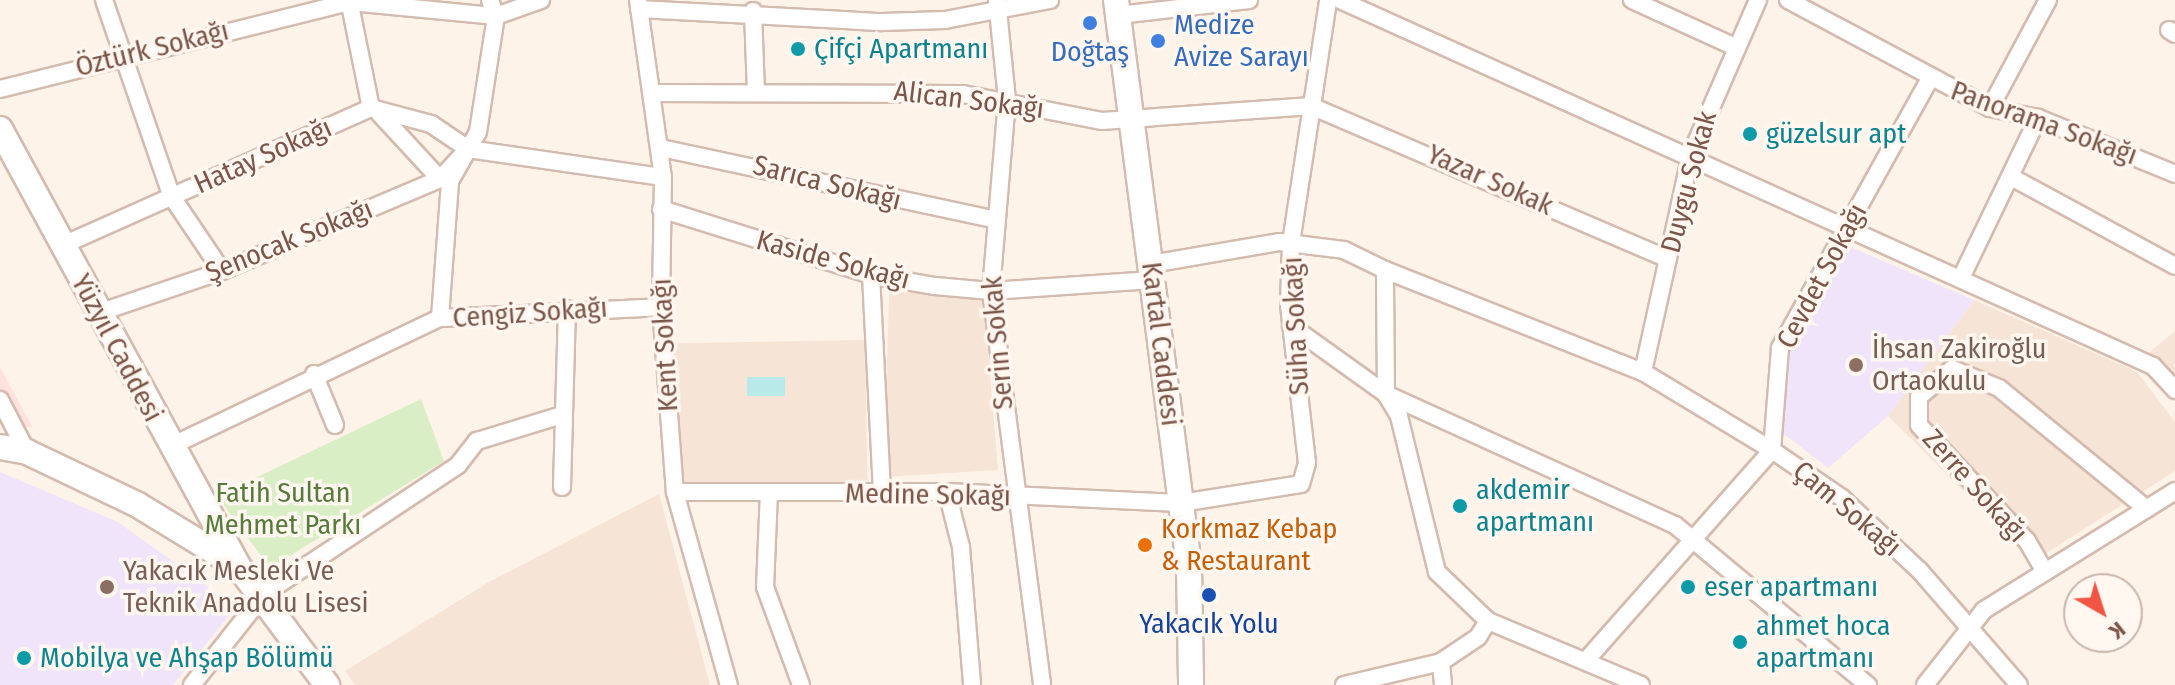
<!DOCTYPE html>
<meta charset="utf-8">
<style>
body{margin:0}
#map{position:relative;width:2175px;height:685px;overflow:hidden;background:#fef3e8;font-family:"Fira Sans Condensed",sans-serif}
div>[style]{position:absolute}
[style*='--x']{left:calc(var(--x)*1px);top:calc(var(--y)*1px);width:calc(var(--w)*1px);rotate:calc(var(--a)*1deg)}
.residential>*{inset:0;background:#f6e4d6;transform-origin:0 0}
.commercial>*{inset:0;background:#ffe2db}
.education>*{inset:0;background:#f0e4fb}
.green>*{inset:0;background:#daeec5}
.water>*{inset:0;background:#bae9ea;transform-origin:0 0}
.roads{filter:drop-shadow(2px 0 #d4bbaf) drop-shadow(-2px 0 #d4bbaf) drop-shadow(0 2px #d4bbaf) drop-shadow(0 -2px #d4bbaf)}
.street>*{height:16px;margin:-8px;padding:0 8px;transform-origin:8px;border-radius:8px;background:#fff}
.secondary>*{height:24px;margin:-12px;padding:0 12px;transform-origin:12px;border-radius:12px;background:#fff}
.dots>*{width:22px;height:22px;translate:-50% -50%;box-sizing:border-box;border:4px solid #fff7f0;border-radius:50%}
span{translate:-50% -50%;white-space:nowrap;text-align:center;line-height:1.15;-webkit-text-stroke:7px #fff7f0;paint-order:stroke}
.shop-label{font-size:28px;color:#366cbe}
.left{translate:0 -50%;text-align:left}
.street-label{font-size:28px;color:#7b5549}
.culture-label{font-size:28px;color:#0d838f}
.education-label{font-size:28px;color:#785e54}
.park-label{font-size:28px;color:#577b3d}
.food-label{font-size:28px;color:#c56008}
.transit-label{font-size:28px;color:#164399}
.north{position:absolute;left:2063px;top:573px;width:80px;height:80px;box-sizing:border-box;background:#fff7f0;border:2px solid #cab6ad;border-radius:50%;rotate:141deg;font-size:22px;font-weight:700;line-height:32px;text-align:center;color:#7b5549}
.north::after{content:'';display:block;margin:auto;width:28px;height:36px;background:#f15644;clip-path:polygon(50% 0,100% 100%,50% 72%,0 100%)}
</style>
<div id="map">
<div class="residential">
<div style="clip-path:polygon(983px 290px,998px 470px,884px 477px,889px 293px)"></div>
<div style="clip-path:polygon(1974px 300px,2137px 372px,2175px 422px,2175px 471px,2034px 561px,1888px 416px)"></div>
<div style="clip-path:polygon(2175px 331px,2175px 388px,2145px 356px)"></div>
<div style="left:865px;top:340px;width:159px;height:201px;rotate:89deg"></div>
<div style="clip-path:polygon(659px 494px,710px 685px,355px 685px,345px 671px,489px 582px)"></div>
</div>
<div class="commercial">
<div style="clip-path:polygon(0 367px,33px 428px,14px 424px,0 400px)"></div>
</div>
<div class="education">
<div style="clip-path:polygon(1846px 245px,1974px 300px,1888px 416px,1828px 468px,1775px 427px,1792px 341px)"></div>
<div style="clip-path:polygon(0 472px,118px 522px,236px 607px,173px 685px,0 685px)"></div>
</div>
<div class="green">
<div style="clip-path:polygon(421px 399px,444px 461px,270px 568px,217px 496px)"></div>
</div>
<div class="water">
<div style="left:747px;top:377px;width:38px;height:19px"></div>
</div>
<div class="roads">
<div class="street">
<div style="--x:104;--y:0;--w:208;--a:71"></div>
<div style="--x:172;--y:197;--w:89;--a:56"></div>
<div style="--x:349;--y:0;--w:110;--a:78.5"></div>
<div style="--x:638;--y:0;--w:179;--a:82"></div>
<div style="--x:663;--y:177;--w:130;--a:90.9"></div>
<div style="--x:661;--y:307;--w:186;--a:85.7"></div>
<div style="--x:675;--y:492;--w:200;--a:74.4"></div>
<div style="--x:997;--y:0;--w:100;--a:84.3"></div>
<div style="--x:1007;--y:100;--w:192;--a:94.8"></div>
<div style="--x:991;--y:291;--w:397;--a:82.6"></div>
<div style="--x:1340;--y:0;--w:892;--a:24.24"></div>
<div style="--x:2153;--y:366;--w:33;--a:47"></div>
<div style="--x:1632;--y:0;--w:111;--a:24.5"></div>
<div style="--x:1788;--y:0;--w:229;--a:28.1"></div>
<div style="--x:1990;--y:108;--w:49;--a:11.8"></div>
<div style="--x:2038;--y:118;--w:148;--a:22.2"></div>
<div style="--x:639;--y:9;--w:243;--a:3.1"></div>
<div style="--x:882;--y:22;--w:63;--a:-1.8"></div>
<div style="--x:945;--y:20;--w:107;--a:-10.8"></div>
<div style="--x:753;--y:11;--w:82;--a:87.9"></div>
<div style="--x:1119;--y:15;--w:131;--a:-6.6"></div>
<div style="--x:2169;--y:30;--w:7;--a:34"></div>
<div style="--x:0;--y:89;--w:361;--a:-14"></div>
<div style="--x:350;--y:2;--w:147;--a:5.5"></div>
<div style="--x:496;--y:16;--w:48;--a:-19.6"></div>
<div style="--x:652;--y:93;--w:311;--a:0.2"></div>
<div style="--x:963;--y:94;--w:142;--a:11"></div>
<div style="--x:1102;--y:121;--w:210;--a:-4.1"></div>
<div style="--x:1311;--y:106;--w:388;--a:23.2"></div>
<div style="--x:371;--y:108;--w:62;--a:14.9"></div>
<div style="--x:431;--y:124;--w:45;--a:34"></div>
<div style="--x:468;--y:149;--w:197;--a:8.2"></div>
<div style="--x:1990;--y:108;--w:123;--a:-61.8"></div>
<div style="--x:379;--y:113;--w:90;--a:47.3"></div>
<div style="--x:661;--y:148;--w:340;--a:12.1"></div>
<div style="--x:2013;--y:178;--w:184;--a:28.5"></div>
<div style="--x:661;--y:209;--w:220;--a:17.4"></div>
<div style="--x:871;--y:275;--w:65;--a:9.8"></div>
<div style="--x:935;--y:286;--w:56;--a:5.1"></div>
<div style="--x:991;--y:291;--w:162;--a:-3.9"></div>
<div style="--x:63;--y:245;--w:337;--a:-24"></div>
<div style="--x:1151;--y:264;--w:131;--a:-9.7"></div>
<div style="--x:1280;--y:242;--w:64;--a:7.1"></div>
<div style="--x:1344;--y:250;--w:46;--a:26"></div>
<div style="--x:871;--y:275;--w:219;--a:87.1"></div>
<div style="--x:1961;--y:278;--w:178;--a:-64.3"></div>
<div style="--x:98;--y:313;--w:131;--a:-18.7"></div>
<div style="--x:222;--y:271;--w:237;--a:-22.9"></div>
<div style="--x:440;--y:179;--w:41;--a:-47"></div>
<div style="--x:440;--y:318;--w:137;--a:-85.8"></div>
<div style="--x:450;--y:181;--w:56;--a:-60.3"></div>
<div style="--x:478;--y:132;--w:117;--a:-81.2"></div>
<div style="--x:496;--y:16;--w:17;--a:-111"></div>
<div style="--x:1291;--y:326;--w:117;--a:35.6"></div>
<div style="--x:1386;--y:394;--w:317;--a:24.4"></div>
<div style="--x:1675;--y:525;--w:251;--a:39.7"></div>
<div style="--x:1643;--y:372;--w:223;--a:-77.6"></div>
<div style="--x:1691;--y:154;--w:168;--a:-66.5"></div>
<div style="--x:314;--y:374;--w:55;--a:67.6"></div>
<div style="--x:0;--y:400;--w:59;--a:62.6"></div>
<div style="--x:169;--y:447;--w:300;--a:-25.5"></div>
<div style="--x:440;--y:318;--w:221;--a:-2.8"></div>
<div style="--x:562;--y:487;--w:178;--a:-88.4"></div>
<div style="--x:675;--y:492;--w:272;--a:0"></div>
<div style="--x:947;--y:492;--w:234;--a:2.7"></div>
<div style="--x:1181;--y:503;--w:121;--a:-9"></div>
<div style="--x:1301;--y:484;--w:22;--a:-74"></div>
<div style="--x:1307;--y:463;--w:160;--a:-96.5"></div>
<div style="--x:1289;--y:304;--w:61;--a:-88.1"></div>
<div style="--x:1291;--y:243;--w:246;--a:-81.3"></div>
<div style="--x:769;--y:492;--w:95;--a:92.4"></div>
<div style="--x:765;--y:587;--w:104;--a:69.8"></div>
<div style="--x:947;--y:492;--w:57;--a:75.7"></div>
<div style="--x:961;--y:547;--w:138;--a:85.4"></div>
<div style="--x:2045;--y:572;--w:36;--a:-120"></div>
<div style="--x:2027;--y:541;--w:158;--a:-133"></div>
<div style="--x:1919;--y:425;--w:28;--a:-90"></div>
<div style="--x:1919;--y:397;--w:43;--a:-40.3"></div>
<div style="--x:1952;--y:369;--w:51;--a:22"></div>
<div style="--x:1999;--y:388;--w:191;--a:39.3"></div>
<div style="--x:1589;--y:657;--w:276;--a:-48.5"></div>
<div style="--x:1772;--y:450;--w:102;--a:-85.5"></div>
<div style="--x:1780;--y:348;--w:307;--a:-60.9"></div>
<div style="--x:1441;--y:662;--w:23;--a:85"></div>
<div style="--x:192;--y:685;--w:116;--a:-51.6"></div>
<div style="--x:264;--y:594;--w:233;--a:-33.6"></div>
<div style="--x:458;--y:465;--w:31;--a:-52"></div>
<div style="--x:477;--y:441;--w:89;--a:-17"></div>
<div style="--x:1344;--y:685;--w:100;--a:-13.3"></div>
<div style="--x:1441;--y:662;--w:45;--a:-34"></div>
<div style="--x:1478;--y:637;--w:19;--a:-58"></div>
<div style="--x:1641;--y:685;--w:166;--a:-157.3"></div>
<div style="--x:1488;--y:621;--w:71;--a:-136.1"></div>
<div style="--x:1437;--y:572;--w:161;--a:-103.7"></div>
<div style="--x:1399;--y:416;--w:26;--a:-121"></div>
<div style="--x:1386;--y:394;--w:124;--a:-90.5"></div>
<div style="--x:1385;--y:270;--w:277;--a:21.6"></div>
<div style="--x:1643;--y:372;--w:151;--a:31.2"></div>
<div style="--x:1772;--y:450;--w:85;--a:34.4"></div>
<div style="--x:1842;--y:498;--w:107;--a:43.1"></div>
<div style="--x:1920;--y:571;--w:151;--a:49"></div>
<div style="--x:1925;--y:685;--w:95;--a:-51.8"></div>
<div style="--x:1984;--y:610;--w:225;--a:-31.9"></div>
</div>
<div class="secondary">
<div style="--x:1116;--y:0;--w:571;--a:82.65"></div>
<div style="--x:1189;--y:566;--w:119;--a:89"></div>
<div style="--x:0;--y:129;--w:498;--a:61.4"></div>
<div style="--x:0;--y:447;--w:27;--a:10"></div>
<div style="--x:27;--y:452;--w:123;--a:25.5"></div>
<div style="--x:138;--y:505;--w:117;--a:31.4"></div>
<div style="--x:238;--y:566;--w:149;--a:53.2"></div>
</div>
</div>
<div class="dots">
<div style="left:1090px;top:23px;background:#3f7fe0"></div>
<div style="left:1158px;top:41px;background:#3f7fe0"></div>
<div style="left:798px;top:49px;background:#0f9aa8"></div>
<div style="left:1750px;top:134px;background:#0f9aa8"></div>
<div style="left:1856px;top:365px;background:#8d6e63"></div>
<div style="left:1460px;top:506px;background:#0f9aa8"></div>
<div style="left:1145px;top:545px;background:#e8710a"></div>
<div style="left:107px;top:587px;background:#8d6e63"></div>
<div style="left:1688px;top:587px;background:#0f9aa8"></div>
<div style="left:1209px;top:595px;background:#1a4fb4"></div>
<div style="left:1740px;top:642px;background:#0f9aa8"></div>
<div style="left:24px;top:658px;background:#0f9aa8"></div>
</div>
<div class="shop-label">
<span class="left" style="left:1174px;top:41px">Medize<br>Avize Sarayı</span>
<span style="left:1090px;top:52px">Doğtaş</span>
</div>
<div class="street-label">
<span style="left:152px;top:49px;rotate:-14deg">Öztürk Sokağı</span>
<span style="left:969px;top:100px;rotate:7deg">Alican Sokağı</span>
<span style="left:2044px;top:123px;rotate:20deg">Panorama Sokağı</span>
<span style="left:263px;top:156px;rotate:-24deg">Hatay Sokağı</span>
<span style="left:1490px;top:180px;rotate:24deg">Yazar Sokak</span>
<span style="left:1689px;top:182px;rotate:-75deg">Duygu Sokak</span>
<span style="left:827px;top:183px;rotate:14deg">Sarıca Sokağı</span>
<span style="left:289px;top:241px;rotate:-22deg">Şenocak Sokağı</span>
<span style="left:833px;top:260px;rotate:15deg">Kaside Sokağı</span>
<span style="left:1822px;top:276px;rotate:-62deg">Cevdet Sokağı</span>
<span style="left:530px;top:313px;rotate:-4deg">Cengiz Sokağı</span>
<span style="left:1296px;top:326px;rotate:-93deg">Süha Sokağı</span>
<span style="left:998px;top:343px;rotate:-95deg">Serin Sokak</span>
<span style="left:1161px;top:344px;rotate:83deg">Kartal Caddesi</span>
<span style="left:665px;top:345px;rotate:-93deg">Kent Sokağı</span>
<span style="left:117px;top:348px;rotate:62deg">Yüzyıl Caddesi</span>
<span style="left:1975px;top:486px;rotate:48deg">Zerre Sokağı</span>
<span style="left:928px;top:495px;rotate:1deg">Medine Sokağı</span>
<span style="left:1847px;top:509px;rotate:40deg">Çam Sokağı</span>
</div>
<div class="culture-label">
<span class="left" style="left:814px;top:49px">Çifçi Apartmanı</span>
<span class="left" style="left:1766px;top:134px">güzelsur apt</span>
<span class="left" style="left:1476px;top:506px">akdemir<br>apartmanı</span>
<span class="left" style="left:1704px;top:587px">eser apartmanı</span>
<span class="left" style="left:1756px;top:642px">ahmet hoca<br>apartmanı</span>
<span class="left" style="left:40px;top:658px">Mobilya ve Ahşap Bölümü</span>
</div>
<div class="education-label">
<span class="left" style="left:1872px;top:365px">İhsan Zakiroğlu<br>Ortaokulu</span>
<span class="left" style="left:123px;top:587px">Yakacık Mesleki Ve<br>Teknik Anadolu Lisesi</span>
</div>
<div class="park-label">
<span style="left:283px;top:509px">Fatih Sultan<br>Mehmet Parkı</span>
</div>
<div class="food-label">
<span class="left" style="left:1161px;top:545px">Korkmaz Kebap<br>&amp; Restaurant</span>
</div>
<div class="transit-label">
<span style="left:1209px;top:624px">Yakacık Yolu</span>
</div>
<div class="north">K</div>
</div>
